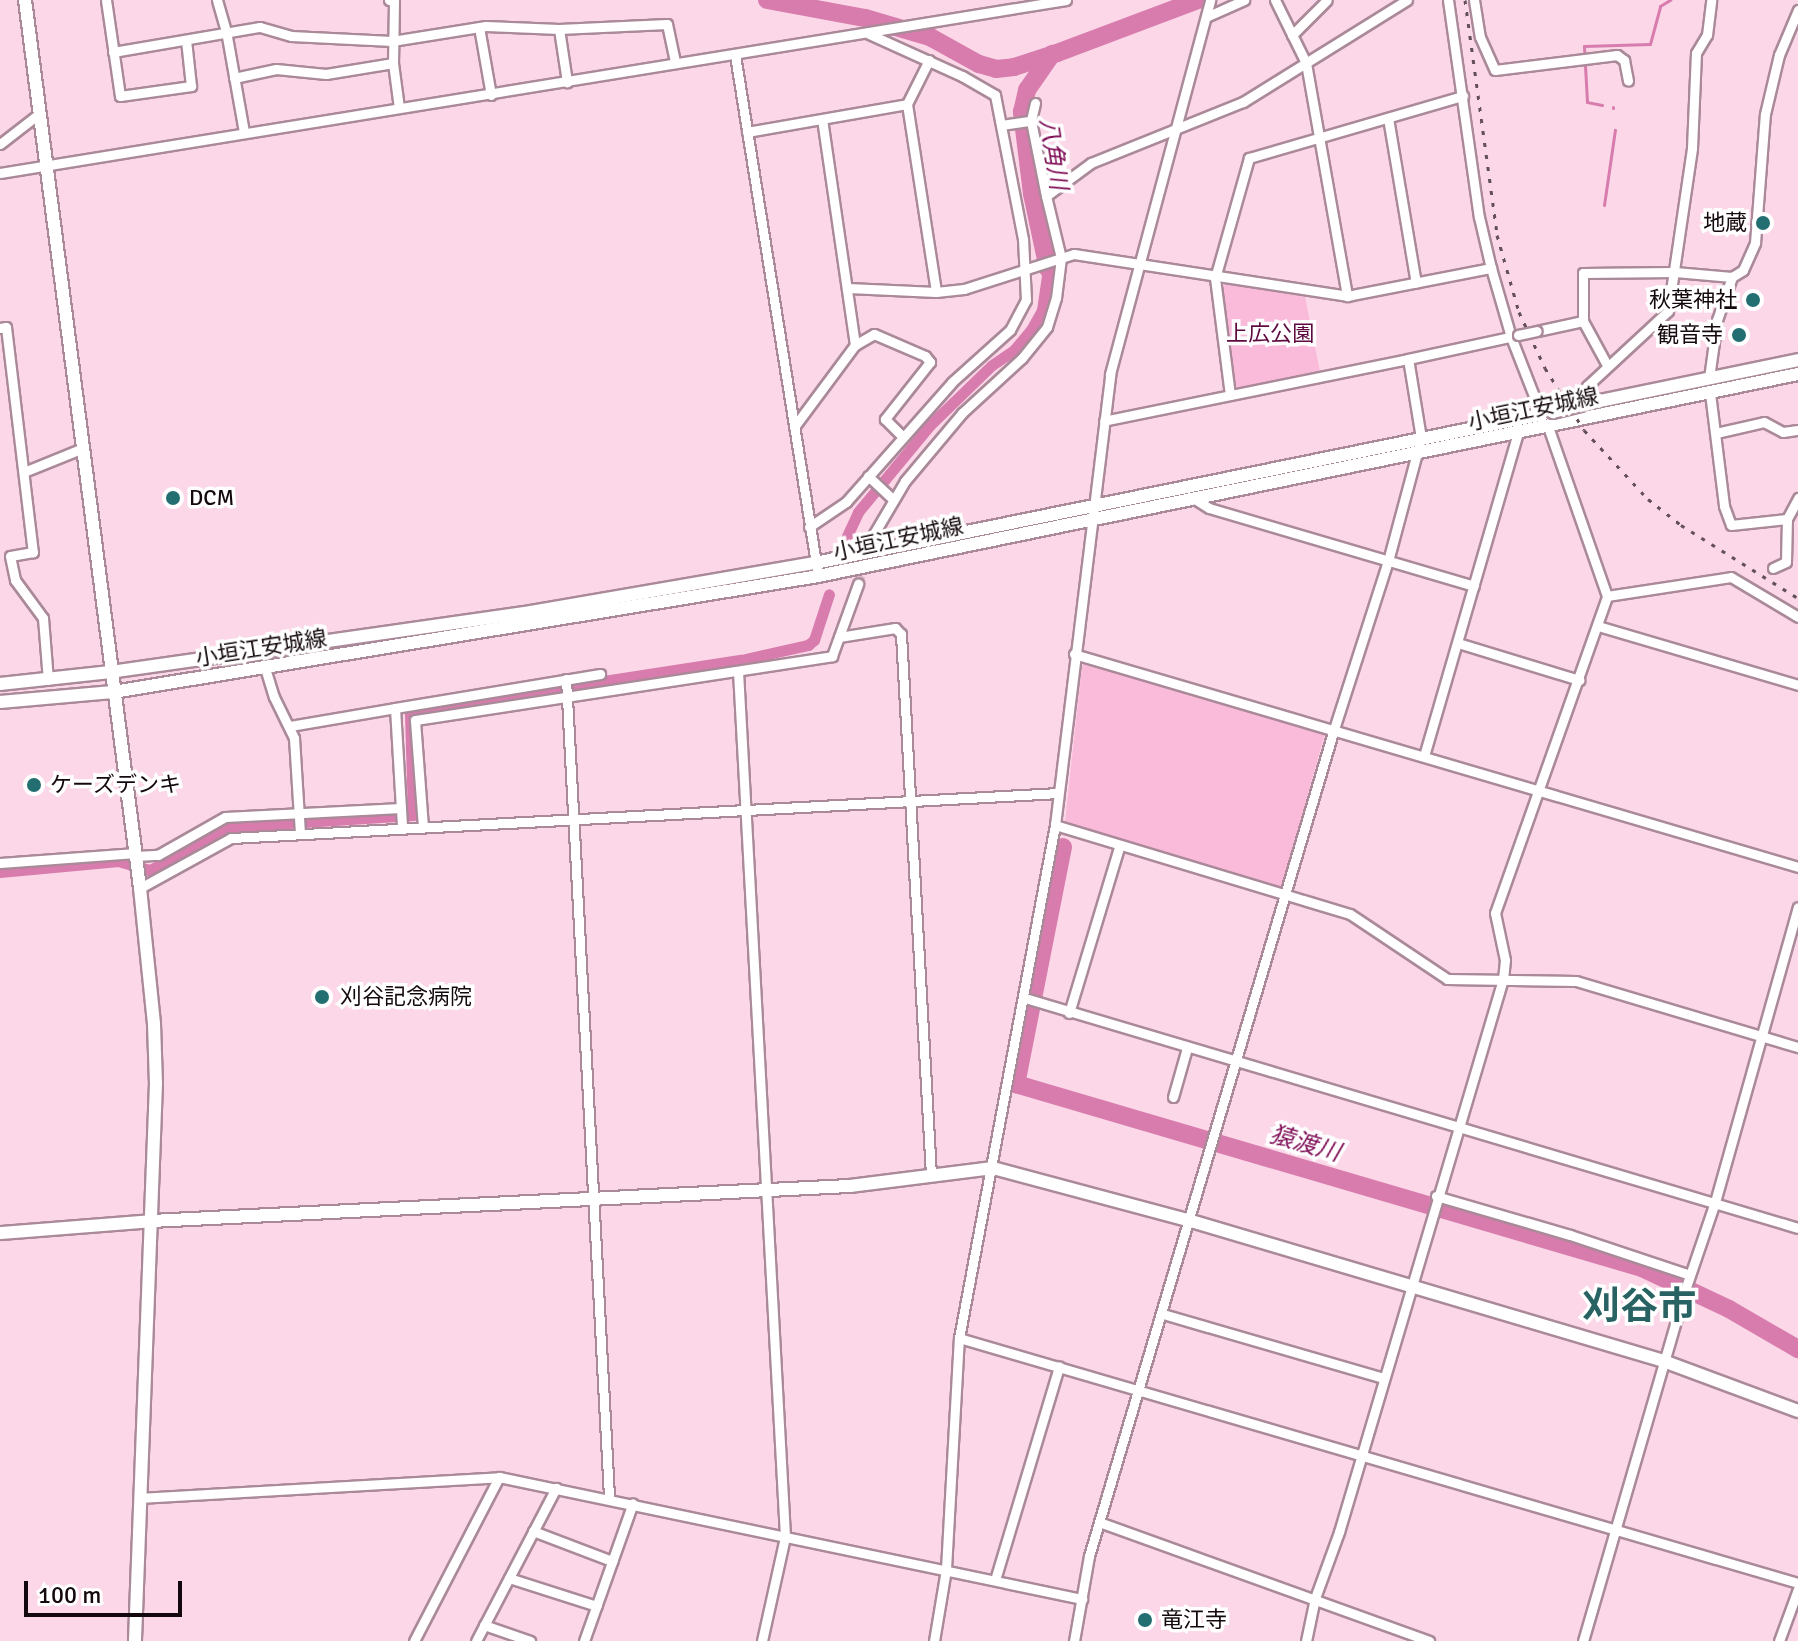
<!DOCTYPE html>
<meta charset="utf-8">
<style>
body{margin:0}
#map{position:relative;width:1798px;height:1641px;overflow:hidden;background:#fbd7e8;font-family:Signika,"Noto Sans JP",sans-serif}
div>[style]{position:absolute}
[style*='--x']{left:calc(var(--x)*1px);top:calc(var(--y)*1px);width:calc(var(--w)*1px);rotate:calc(var(--a)*1deg)}
.green>*{inset:0;background:#fabada}
.stream>*{height:3px;margin:-1.5px;padding:0 1.5px;transform-origin:1.5px;border-radius:1.5px;background:#d87cad}
.canal>*{height:11px;margin:-5.5px;padding:0 5.5px;transform-origin:5.5px;border-radius:5.5px;background:#d87cad}
.river>*{height:18px;margin:-9px;padding:0 9px;transform-origin:9px;border-radius:9px;background:#d87cad}
.street-tunnel>*{height:9px;margin-top:-4.5px;transform-origin:0;background:repeating-linear-gradient(90deg,#d8b8c7 0 9px,transparent 0 13.5px)}
.roads{filter:drop-shadow(2px 0 #aa8999) drop-shadow(-2px 0 #aa8999) drop-shadow(0 2px #aa8999) drop-shadow(0 -2px #aa8999)}
.street>*{height:9px;margin:-4.5px;padding:0 4.5px;transform-origin:4.5px;border-radius:4.5px;background:#fff}
.secondary>*{height:12px;margin:-6px;padding:0 6px;transform-origin:6px;border-radius:6px;background:#fff}
.rail>*{height:3px;margin-top:-1.5px;transform-origin:0;background:repeating-linear-gradient(90deg,#634f58 0 4px,transparent 0 12px)}
.bridges{filter:drop-shadow(2px 0 #aa8999) drop-shadow(-2px 0 #aa8999) drop-shadow(0 2px #aa8999) drop-shadow(0 -2px #aa8999)}
.street-bridge>*{height:9px;margin:-4.5px;padding:0 4.5px;transform-origin:4.5px;border-radius:4.5px;background:#fff}
.secondary-bridge>*{height:12px;margin:-6px;padding:0 6px;transform-origin:6px;border-radius:6px;background:#fff}
.dots>*{width:22px;height:22px;translate:-50% -50%;box-sizing:border-box;border:4px solid #fff;border-radius:50%}
span{translate:-50% -50%;white-space:nowrap;text-align:center;line-height:1.15;-webkit-text-stroke:7px #fff;paint-order:stroke}
.poi-label{font-size:22px;color:#13080d}
.right{translate:-100% -50%;text-align:right}
.left{translate:0 -50%;text-align:left}
.park-label{font-size:22px;color:#5d093f}
.street-label{font-size:22px;color:#13080d}
.water-label{font-size:24px;color:#7f0e57;font-style:italic}
.town-label{font-size:38px;color:#286263;font-weight:700}
.scale{position:absolute;left:24px;top:1581px;width:158px;height:36px;box-sizing:border-box;border:4px solid #13080d;border-top:0;padding-left:10px;font-size:24px;line-height:28px;white-space:nowrap;color:#13080d;-webkit-text-stroke:6px #fff;paint-order:stroke}
</style>
<div id="map">
<div class="green">
<div style="clip-path:polygon(1226px 284px,1305px 297px,1320px 372px,1239px 388px,1235px 385px,1221px 289px)"></div>
<div style="clip-path:polygon(1086px 663px,1325px 733px,1282px 886px,1278px 889px,1069px 826px,1065px 822px,1082px 666px)"></div>
</div>
<div class="stream">
<div style="--x:1602;--y:105;--w:15;--a:-169"></div>
<div style="--x:1587;--y:102;--w:56;--a:-93.1"></div>
<div style="--x:1584;--y:46;--w:66;--a:-1.7"></div>
<div style="--x:1650;--y:44;--w:39;--a:-75"></div>
<div style="--x:1660;--y:6;--w:12;--a:-31"></div>
<div style="--x:1613;--y:107;--w:1;--a:90"></div>
<div style="--x:1604;--y:205;--w:76;--a:-81.7"></div>
</div>
<div class="canal">
<div style="--x:847;--y:536;--w:26;--a:-65"></div>
<div style="--x:858;--y:512;--w:113;--a:-50.4"></div>
<div style="--x:930;--y:425;--w:86;--a:-44.1"></div>
<div style="--x:992;--y:365;--w:27;--a:-34"></div>
<div style="--x:1014;--y:350;--w:26;--a:-50"></div>
<div style="--x:1031;--y:330;--w:23;--a:-61"></div>
<div style="--x:1042;--y:310;--w:41;--a:-81.7"></div>
<div style="--x:0;--y:872;--w:119;--a:-5.3"></div>
<div style="--x:118;--y:861;--w:33;--a:16"></div>
<div style="--x:150;--y:870;--w:89;--a:-28.9"></div>
<div style="--x:228;--y:827;--w:185;--a:-3.7"></div>
<div style="--x:413;--y:815;--w:104;--a:-91.7"></div>
<div style="--x:410;--y:711;--w:335;--a:-8.8"></div>
<div style="--x:741;--y:660;--w:69;--a:-12.6"></div>
<div style="--x:808;--y:645;--w:8;--a:-40"></div>
<div style="--x:814;--y:640;--w:48;--a:-71.9"></div>
</div>
<div class="river">
<div style="--x:767;--y:0;--w:100;--a:10.4"></div>
<div style="--x:865;--y:18;--w:68;--a:16.3"></div>
<div style="--x:930;--y:37;--w:56;--a:28.9"></div>
<div style="--x:979;--y:64;--w:18;--a:16"></div>
<div style="--x:996;--y:69;--w:18;--a:-6"></div>
<div style="--x:1014;--y:67;--w:45;--a:-18"></div>
<div style="--x:1057;--y:53;--w:151;--a:-20.6"></div>
<div style="--x:1048;--y:269;--w:77;--a:-102"></div>
<div style="--x:1032;--y:194;--w:83;--a:-97"></div>
<div style="--x:1022;--y:112;--w:23;--a:-77"></div>
<div style="--x:1027;--y:90;--w:44;--a:-55.2"></div>
<div style="--x:1063;--y:847;--w:242;--a:101.2"></div>
<div style="--x:1016;--y:1084;--w:652;--a:16.38"></div>
<div style="--x:1642;--y:1268;--w:96;--a:25.2"></div>
<div style="--x:1729;--y:1309;--w:80;--a:30.1"></div>
</div>
<div class="street-tunnel">
<div style="--x:858;--y:584;--w:49;--a:-73.4"></div>
</div>
<div class="roads">
<div class="street">
<div style="--x:106;--y:0;--w:97;--a:81.7"></div>
<div style="--x:120;--y:96;--w:72;--a:-8"></div>
<div style="--x:191;--y:86;--w:46;--a:-96.2"></div>
<div style="--x:217;--y:0;--w:32;--a:74"></div>
<div style="--x:226;--y:31;--w:103;--a:79.9"></div>
<div style="--x:389;--y:0;--w:5;--a:11"></div>
<div style="--x:394;--y:1;--w:62;--a:90.9"></div>
<div style="--x:393;--y:63;--w:45;--a:82.4"></div>
<div style="--x:1275;--y:0;--w:70;--a:63.8"></div>
<div style="--x:1306;--y:63;--w:237;--a:80"></div>
<div style="--x:1448;--y:0;--w:219;--a:81.9"></div>
<div style="--x:1479;--y:217;--w:52;--a:76.8"></div>
<div style="--x:1474;--y:0;--w:37;--a:81"></div>
<div style="--x:1480;--y:37;--w:36;--a:66"></div>
<div style="--x:1495;--y:70;--w:123;--a:-7"></div>
<div style="--x:1617;--y:55;--w:9;--a:36"></div>
<div style="--x:1624;--y:60;--w:21;--a:79"></div>
<div style="--x:1206;--y:17;--w:42;--a:-24.1"></div>
<div style="--x:479;--y:27;--w:69;--a:80"></div>
<div style="--x:559;--y:29;--w:108;--a:-2.7"></div>
<div style="--x:667;--y:24;--w:40;--a:78"></div>
<div style="--x:1292;--y:35;--w:49;--a:-45"></div>
<div style="--x:113;--y:52;--w:149;--a:-9.7"></div>
<div style="--x:260;--y:27;--w:32;--a:16"></div>
<div style="--x:291;--y:36;--w:101;--a:2.8"></div>
<div style="--x:392;--y:41;--w:95;--a:-9.1"></div>
<div style="--x:486;--y:26;--w:73;--a:2.4"></div>
<div style="--x:559;--y:29;--w:54;--a:81.4"></div>
<div style="--x:735;--y:55;--w:520;--a:80.94"></div>
<div style="--x:929;--y:60;--w:49;--a:116.6"></div>
<div style="--x:907;--y:104;--w:190;--a:81.2"></div>
<div style="--x:936;--y:292;--w:28;--a:-6"></div>
<div style="--x:964;--y:289;--w:115;--a:-17.7"></div>
<div style="--x:1074;--y:254;--w:276;--a:8.7"></div>
<div style="--x:1347;--y:296;--w:147;--a:-11"></div>
<div style="--x:1491;--y:268;--w:72;--a:73.8"></div>
<div style="--x:1511;--y:337;--w:83;--a:68.7"></div>
<div style="--x:234;--y:78;--w:43;--a:-12.1"></div>
<div style="--x:276;--y:69;--w:50;--a:5.7"></div>
<div style="--x:326;--y:74;--w:68;--a:-9.3"></div>
<div style="--x:1035;--y:103;--w:18;--a:103"></div>
<div style="--x:1031;--y:121;--w:76;--a:78.7"></div>
<div style="--x:1388;--y:118;--w:167;--a:80.4"></div>
<div style="--x:1001;--y:125;--w:30;--a:-8"></div>
<div style="--x:747;--y:132;--w:162;--a:-9.9"></div>
<div style="--x:0;--y:144;--w:51;--a:-37.8"></div>
<div style="--x:0;--y:173;--w:1080;--a:-9.22"></div>
<div style="--x:848;--y:288;--w:88;--a:2.6"></div>
<div style="--x:1583;--y:321;--w:48;--a:-90"></div>
<div style="--x:1583;--y:273;--w:92;--a:-0.6"></div>
<div style="--x:1675;--y:272;--w:57;--a:5"></div>
<div style="--x:0;--y:328;--w:6;--a:-9"></div>
<div style="--x:6;--y:327;--w:227;--a:83.2"></div>
<div style="--x:33;--y:552;--w:23;--a:170"></div>
<div style="--x:10;--y:556;--w:25;--a:78"></div>
<div style="--x:15;--y:580;--w:47;--a:53.6"></div>
<div style="--x:43;--y:618;--w:62;--a:85.4"></div>
<div style="--x:1537;--y:331;--w:47;--a:-12.3"></div>
<div style="--x:1583;--y:321;--w:50;--a:61.4"></div>
<div style="--x:855;--y:345;--w:22;--a:-30"></div>
<div style="--x:874;--y:334;--w:56;--a:23.3"></div>
<div style="--x:925;--y:356;--w:8;--a:50"></div>
<div style="--x:930;--y:362;--w:73;--a:128.3"></div>
<div style="--x:885;--y:419;--w:24;--a:45"></div>
<div style="--x:1408;--y:359;--w:108;--a:-12.2"></div>
<div style="--x:1709;--y:378;--w:59;--a:-82.1"></div>
<div style="--x:1717;--y:320;--w:46;--a:-70.8"></div>
<div style="--x:1732;--y:277;--w:13;--a:-32"></div>
<div style="--x:1743;--y:270;--w:30;--a:-66"></div>
<div style="--x:1755;--y:243;--w:129;--a:-85.6"></div>
<div style="--x:1765;--y:114;--w:61;--a:-76.7"></div>
<div style="--x:1779;--y:55;--w:49;--a:-67.1"></div>
<div style="--x:1710;--y:393;--w:114;--a:82.9"></div>
<div style="--x:1724;--y:506;--w:20;--a:70"></div>
<div style="--x:1731;--y:525;--w:56;--a:-6.1"></div>
<div style="--x:1787;--y:519;--w:24;--a:-62"></div>
<div style="--x:1230;--y:395;--w:118;--a:-97.3"></div>
<div style="--x:1215;--y:278;--w:125;--a:-74.2"></div>
<div style="--x:1249;--y:158;--w:223;--a:-16.2"></div>
<div style="--x:1584;--y:405;--w:19;--a:-81"></div>
<div style="--x:1587;--y:386;--w:110;--a:-42.8"></div>
<div style="--x:1668;--y:311;--w:165;--a:-81.6"></div>
<div style="--x:1692;--y:148;--w:95;--a:-87.6"></div>
<div style="--x:1696;--y:53;--w:21;--a:-59"></div>
<div style="--x:1707;--y:35;--w:35;--a:-83"></div>
<div style="--x:794;--y:427;--w:102;--a:-53.4"></div>
<div style="--x:855;--y:345;--w:227;--a:-98.3"></div>
<div style="--x:1716;--y:433;--w:49;--a:-12.9"></div>
<div style="--x:1764;--y:422;--w:21;--a:28"></div>
<div style="--x:1783;--y:432;--w:15;--a:-8"></div>
<div style="--x:24;--y:472;--w:64;--a:-22.1"></div>
<div style="--x:868;--y:476;--w:34;--a:43"></div>
<div style="--x:1193;--y:498;--w:19;--a:32"></div>
<div style="--x:1209;--y:508;--w:276;--a:16.4"></div>
<div style="--x:809;--y:527;--w:45;--a:-34"></div>
<div style="--x:846;--y:502;--w:160;--a:-48.5"></div>
<div style="--x:952;--y:382;--w:78;--a:-41.9"></div>
<div style="--x:1010;--y:330;--w:34;--a:-62"></div>
<div style="--x:1026;--y:300;--w:61;--a:-92.8"></div>
<div style="--x:1023;--y:239;--w:147;--a:-101"></div>
<div style="--x:995;--y:95;--w:38;--a:-150"></div>
<div style="--x:962;--y:76;--w:102;--a:-155.7"></div>
<div style="--x:872;--y:537;--w:65;--a:-59.5"></div>
<div style="--x:905;--y:481;--w:89;--a:-50"></div>
<div style="--x:962;--y:413;--w:81;--a:-42.5"></div>
<div style="--x:1022;--y:358;--w:40;--a:-51"></div>
<div style="--x:1047;--y:327;--w:30;--a:-73"></div>
<div style="--x:1056;--y:298;--w:40;--a:-82.9"></div>
<div style="--x:1061;--y:258;--w:64;--a:-103.6"></div>
<div style="--x:1046;--y:196;--w:56;--a:-36.3"></div>
<div style="--x:1091;--y:163;--w:164;--a:-21.9"></div>
<div style="--x:1243;--y:102;--w:193;--a:-31.9"></div>
<div style="--x:1773;--y:568;--w:14;--a:-25"></div>
<div style="--x:1786;--y:562;--w:43;--a:-88.7"></div>
<div style="--x:1607;--y:596;--w:125;--a:-8.7"></div>
<div style="--x:1731;--y:577;--w:78;--a:30.8"></div>
<div style="--x:1598;--y:626;--w:209;--a:16.4"></div>
<div style="--x:839;--y:637;--w:57;--a:-9.1"></div>
<div style="--x:895;--y:628;--w:8;--a:45"></div>
<div style="--x:901;--y:634;--w:542;--a:86.83"></div>
<div style="--x:1458;--y:643;--w:127;--a:17"></div>
<div style="--x:1074;--y:654;--w:755;--a:16.39"></div>
<div style="--x:265;--y:668;--w:30;--a:73"></div>
<div style="--x:274;--y:697;--w:46;--a:64"></div>
<div style="--x:294;--y:738;--w:96;--a:86.4"></div>
<div style="--x:738;--y:671;--w:867;--a:86.89"></div>
<div style="--x:785;--y:1537;--w:107;--a:102.5"></div>
<div style="--x:566;--y:679;--w:820;--a:86.99"></div>
<div style="--x:395;--y:708;--w:208;--a:-9.4"></div>
<div style="--x:290;--y:726;--w:107;--a:-9.7"></div>
<div style="--x:395;--y:708;--w:119;--a:86.6"></div>
<div style="--x:1424;--y:756;--w:336;--a:-73.8"></div>
<div style="--x:1055;--y:825;--w:308;--a:16.8"></div>
<div style="--x:1350;--y:914;--w:117;--a:33.8"></div>
<div style="--x:1447;--y:979;--w:129;--a:0.9"></div>
<div style="--x:1576;--y:981;--w:232;--a:16.6"></div>
<div style="--x:423;--y:827;--w:107;--a:-94.3"></div>
<div style="--x:415;--y:720;--w:422;--a:-8.7"></div>
<div style="--x:832;--y:656;--w:77;--a:-70.1"></div>
<div style="--x:136;--y:856;--w:22;--a:-3"></div>
<div style="--x:158;--y:855;--w:77;--a:-29.6"></div>
<div style="--x:225;--y:817;--w:176;--a:-2.9"></div>
<div style="--x:0;--y:863;--w:136;--a:-4.2"></div>
<div style="--x:140;--y:888;--w:104;--a:-28.8"></div>
<div style="--x:231;--y:838;--w:828;--a:-3.11"></div>
<div style="--x:1025;--y:998;--w:806;--a:16.57"></div>
<div style="--x:1069;--y:1013;--w:173;--a:-73.2"></div>
<div style="--x:1173;--y:1097;--w:51;--a:-74.1"></div>
<div style="--x:1436;--y:1196;--w:140;--a:16.2"></div>
<div style="--x:1570;--y:1235;--w:126;--a:18.4"></div>
<div style="--x:1163;--y:1314;--w:230;--a:16.2"></div>
<div style="--x:959;--y:1338;--w:874;--a:16.28"></div>
<div style="--x:139;--y:1498;--w:361;--a:-3.3"></div>
<div style="--x:499;--y:1477;--w:596;--a:11.82"></div>
<div style="--x:1099;--y:1522;--w:351;--a:19.8"></div>
<div style="--x:533;--y:1531;--w:85;--a:20.8"></div>
<div style="--x:509;--y:1578;--w:92;--a:17.7"></div>
<div style="--x:995;--y:1580;--w:223;--a:-73.3"></div>
<div style="--x:484;--y:1625;--w:49;--a:19.2"></div>
<div style="--x:414;--y:1641;--w:185;--a:-62.6"></div>
<div style="--x:476;--y:1641;--w:173;--a:-62.4"></div>
<div style="--x:584;--y:1641;--w:146;--a:-70.5"></div>
<div style="--x:934;--y:1641;--w:73;--a:-80.5"></div>
<div style="--x:946;--y:1569;--w:231;--a:-86.8"></div>
<div style="--x:959;--y:1338;--w:522;--a:-79.4"></div>
<div style="--x:1055;--y:825;--w:454;--a:-83"></div>
<div style="--x:1110;--y:374;--w:387;--a:-75"></div>
<div style="--x:1074;--y:1641;--w:86;--a:-80"></div>
<div style="--x:1089;--y:1556;--w:863;--a:-73.5"></div>
<div style="--x:1334;--y:729;--w:176;--a:-72.2"></div>
<div style="--x:1388;--y:561;--w:127;--a:-75"></div>
<div style="--x:1421;--y:438;--w:80;--a:-99.3"></div>
<div style="--x:1408;--y:359;--w:310;--a:168.5"></div>
<div style="--x:1306;--y:1641;--w:44;--a:-78.2"></div>
<div style="--x:1315;--y:1598;--w:70;--a:-70"></div>
<div style="--x:1339;--y:1532;--w:577;--a:-73.48"></div>
<div style="--x:1503;--y:979;--w:19;--a:-84"></div>
<div style="--x:1505;--y:960;--w:48;--a:-102"></div>
<div style="--x:1495;--y:913;--w:336;--a:-70.5"></div>
<div style="--x:1607;--y:596;--w:179;--a:-109.2"></div>
<div style="--x:1583;--y:1641;--w:359;--a:-73.8"></div>
<div style="--x:1683;--y:1296;--w:99;--a:-71.2"></div>
<div style="--x:1715;--y:1202;--w:306;--a:-74.3"></div>
<div style="--x:1779;--y:1641;--w:55;--a:-69.9"></div>
</div>
<div class="secondary">
<div style="--x:25;--y:0;--w:895;--a:82.62"></div>
<div style="--x:140;--y:888;--w:137;--a:84.1"></div>
<div style="--x:154;--y:1024;--w:59;--a:88.1"></div>
<div style="--x:156;--y:1083;--w:558;--a:92.16"></div>
<div style="--x:1581;--y:405;--w:222;--a:-11.7"></div>
<div style="--x:0;--y:684;--w:111;--a:-6.2"></div>
<div style="--x:110;--y:672;--w:425;--a:-8.1"></div>
<div style="--x:531;--y:612;--w:288;--a:-9.8"></div>
<div style="--x:815;--y:563;--w:753;--a:-11.56"></div>
<div style="--x:0;--y:702;--w:113;--a:-5.1"></div>
<div style="--x:113;--y:692;--w:714;--a:-9.34"></div>
<div style="--x:818;--y:576;--w:1001;--a:-11.65"></div>
<div style="--x:0;--y:1233;--w:151;--a:-4.5"></div>
<div style="--x:151;--y:1221;--w:700;--a:-2.87"></div>
<div style="--x:850;--y:1186;--w:144;--a:-7.2"></div>
<div style="--x:993;--y:1168;--w:205;--a:15"></div>
<div style="--x:1191;--y:1221;--w:495;--a:16.5"></div>
<div style="--x:1666;--y:1362;--w:141;--a:20.4"></div>
</div>
</div>
<div class="rail">
<div style="--x:1465;--y:0;--w:237;--a:82.2"></div>
<div style="--x:1497;--y:235;--w:80;--a:74.1"></div>
<div style="--x:1519;--y:312;--w:62;--a:65.1"></div>
<div style="--x:1545;--y:368;--w:73;--a:57.8"></div>
<div style="--x:1584;--y:430;--w:94;--a:47.2"></div>
<div style="--x:1648;--y:499;--w:42;--a:38.2"></div>
<div style="--x:1681;--y:525;--w:138;--a:32"></div>
</div>
<div class="bridges">
<div class="street-bridge">
<div style="--x:1518;--y:335;--w:19;--a:-12"></div>
</div>
<div class="secondary-bridge">
<div style="--x:1553;--y:412;--w:29;--a:-14"></div>
</div>
</div>
<div class="dots">
<div style="left:1763px;top:223px;background:#236e71"></div>
<div style="left:1753px;top:300px;background:#236e71"></div>
<div style="left:1739px;top:335px;background:#236e71"></div>
<div style="left:173px;top:498px;background:#236e71"></div>
<div style="left:34px;top:785px;background:#236e71"></div>
<div style="left:322px;top:997px;background:#236e71"></div>
<div style="left:1145px;top:1620px;background:#236e71"></div>
</div>
<div class="poi-label">
<span class="right" style="left:1747px;top:223px">地蔵</span>
<span class="right" style="left:1737px;top:300px">秋葉神社</span>
<span class="right" style="left:1723px;top:335px">観音寺</span>
<span class="left" style="left:189px;top:498px">DCM</span>
<span class="left" style="left:50px;top:785px">ケーズデンキ</span>
<span class="left" style="left:340px;top:997px">刈谷記念病院</span>
<span class="left" style="left:1161px;top:1620px">竜江寺</span>
</div>
<div class="park-label">
<span style="left:1270px;top:334px">上広公園</span>
</div>
<div class="street-label">
<span style="left:1533px;top:409px;rotate:-12deg">小垣江安城線</span>
<span style="left:898px;top:539px;rotate:-12deg">小垣江安城線</span>
<span style="left:261px;top:648px;rotate:-9deg">小垣江安城線</span>
</div>
<div class="water-label">
<span style="left:1053px;top:154px;rotate:81deg">八角川</span>
<span style="left:1305px;top:1144px;rotate:16deg">猿渡川</span>
</div>
<div class="town-label">
<span style="left:1639px;top:1307px">刈谷市</span>
</div>
<div class="scale">100 m</div>
</div>
